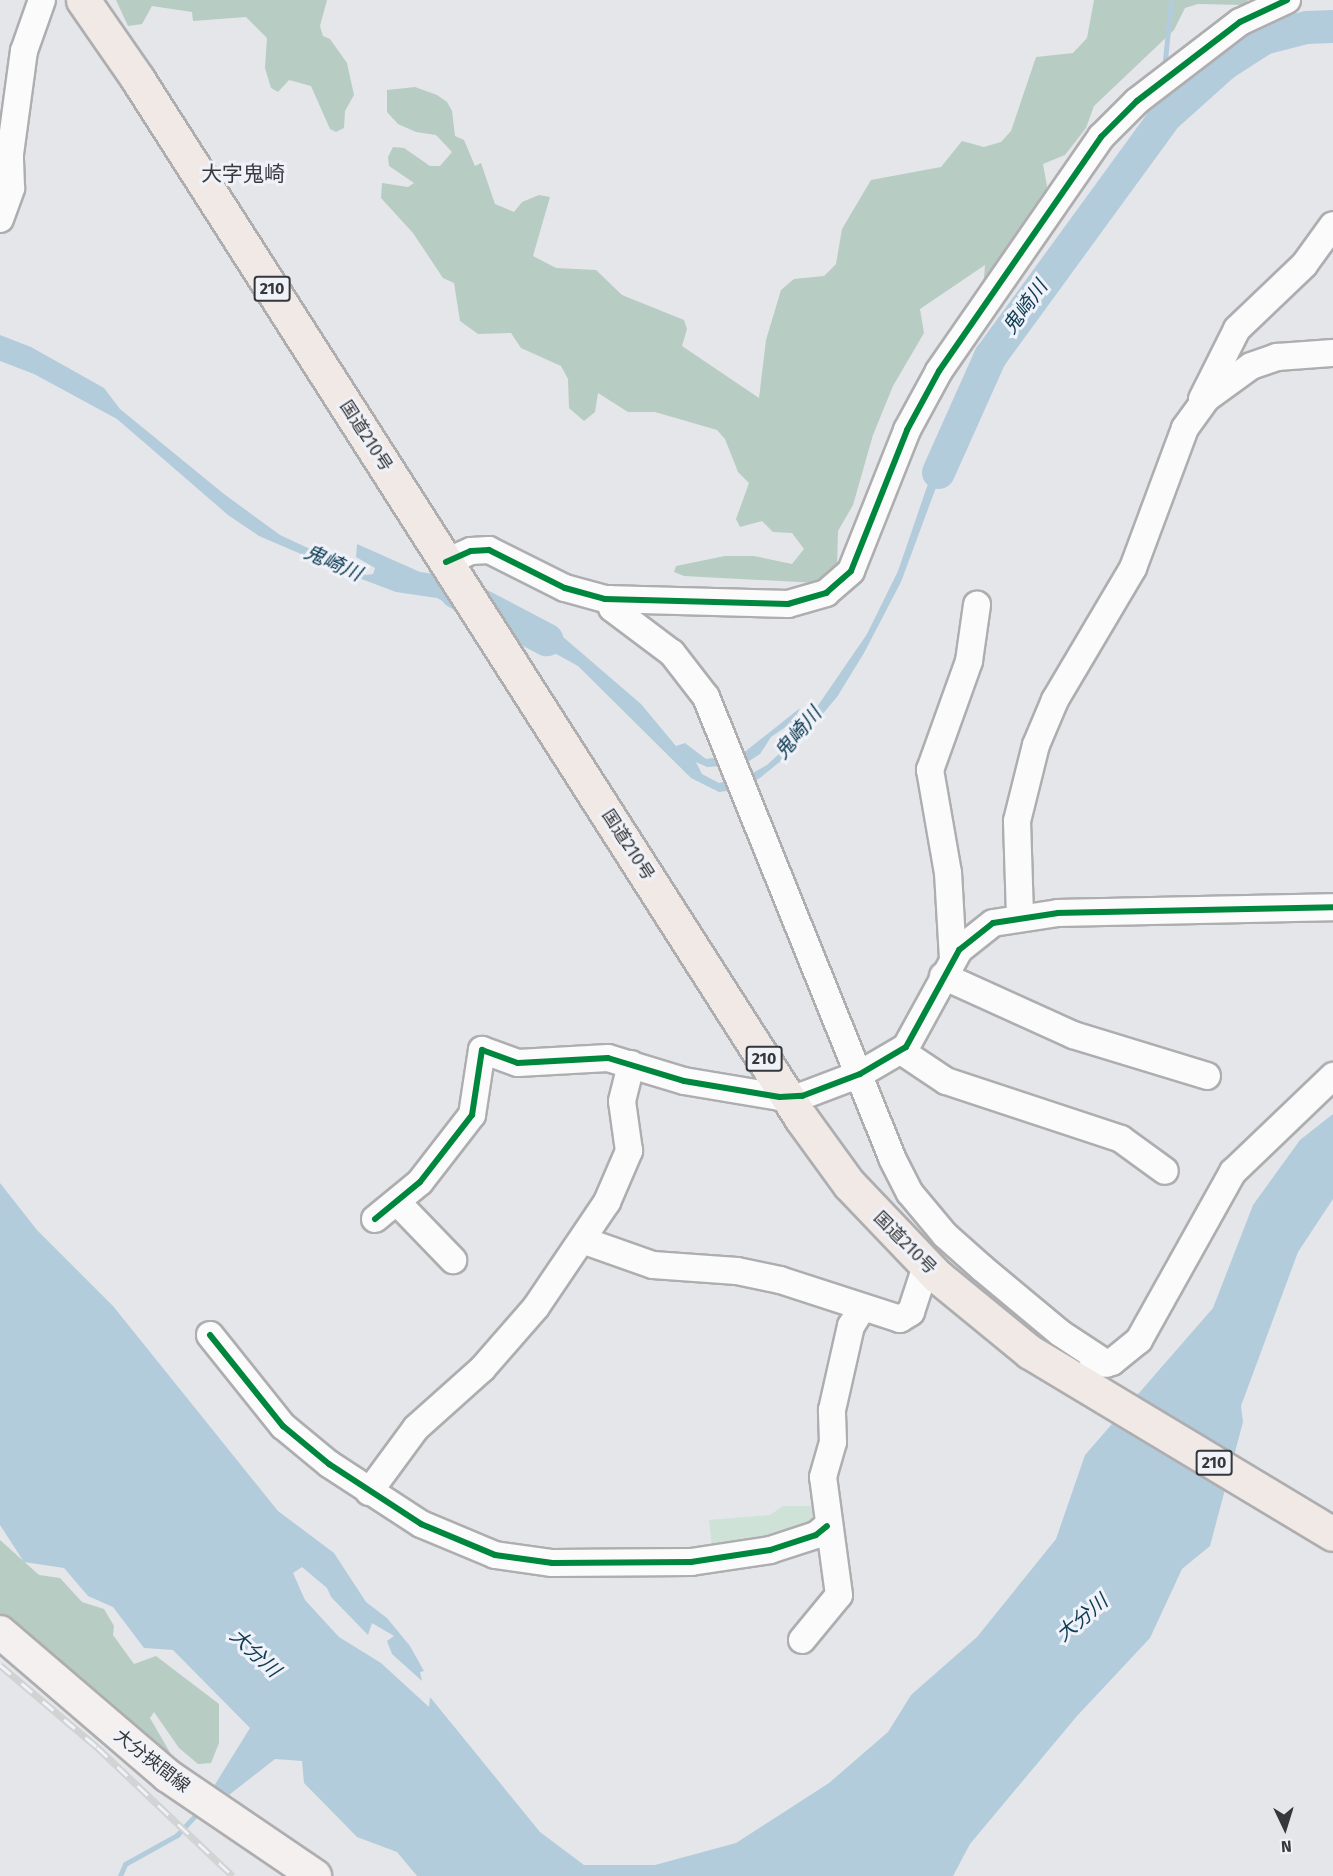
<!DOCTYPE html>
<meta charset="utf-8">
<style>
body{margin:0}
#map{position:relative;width:1333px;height:1876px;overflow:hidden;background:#e5e6e9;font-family:"Fira Sans","Noto Sans JP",sans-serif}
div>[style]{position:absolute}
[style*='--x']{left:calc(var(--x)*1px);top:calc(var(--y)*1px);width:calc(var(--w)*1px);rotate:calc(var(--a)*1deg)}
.green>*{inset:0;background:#cfe2d8}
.forest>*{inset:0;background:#b7ccc2}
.water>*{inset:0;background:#b3ccdc}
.stream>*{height:5px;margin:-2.5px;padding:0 2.5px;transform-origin:2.5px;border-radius:2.5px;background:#b3ccdc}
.river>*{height:33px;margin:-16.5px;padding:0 16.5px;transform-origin:16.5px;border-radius:16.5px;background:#b3ccdc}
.roads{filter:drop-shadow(2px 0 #aeaeb1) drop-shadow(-2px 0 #aeaeb1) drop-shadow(0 2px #aeaeb1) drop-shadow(0 -2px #aeaeb1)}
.minor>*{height:26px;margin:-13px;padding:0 13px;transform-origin:13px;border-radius:13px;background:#fbfbfc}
.major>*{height:32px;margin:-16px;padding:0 16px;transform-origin:16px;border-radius:16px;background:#f4f0ef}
.highway>*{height:33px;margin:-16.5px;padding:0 16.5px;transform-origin:16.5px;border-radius:16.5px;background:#f0e9e6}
.rail>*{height:7px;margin-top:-3.5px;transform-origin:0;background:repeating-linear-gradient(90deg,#f0f2f9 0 14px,#d1d2d2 0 28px);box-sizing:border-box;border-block:2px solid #d1d2d2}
.cycleway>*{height:6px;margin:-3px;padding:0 3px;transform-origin:3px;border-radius:3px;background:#00873e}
span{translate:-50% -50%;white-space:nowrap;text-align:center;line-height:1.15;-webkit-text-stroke:6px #f0f2f9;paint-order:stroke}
.shield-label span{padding:2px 4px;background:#f0f2f9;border:2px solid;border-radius:4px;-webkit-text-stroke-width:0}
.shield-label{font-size:16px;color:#363739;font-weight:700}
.street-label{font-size:18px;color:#363739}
.water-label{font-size:20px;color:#0c3a52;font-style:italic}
.quarter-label{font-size:21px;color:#393a3f}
.north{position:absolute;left:1255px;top:1798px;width:60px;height:60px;-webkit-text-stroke:4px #f0f2f9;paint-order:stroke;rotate:176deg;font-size:16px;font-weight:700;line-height:24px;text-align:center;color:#363739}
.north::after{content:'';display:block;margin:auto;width:21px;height:27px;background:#363739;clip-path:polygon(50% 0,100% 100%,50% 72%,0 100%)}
</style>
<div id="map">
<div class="green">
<div style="clip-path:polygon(783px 1506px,816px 1506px,818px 1525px,713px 1556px,709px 1520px,770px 1515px)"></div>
</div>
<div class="forest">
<div style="clip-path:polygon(116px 0,327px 0,320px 26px,323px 36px,330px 39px,347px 63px,354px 95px,345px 111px,344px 128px,336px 132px,330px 129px,311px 86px,289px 80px,278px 92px,271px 88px,265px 68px,267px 38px,246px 17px,193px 21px,192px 12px,152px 6px,142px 24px,128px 26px)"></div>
<div style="clip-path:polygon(1094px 0,1248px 0,1244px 5px,1198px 4px,1185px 8px,1174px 30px,1094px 106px,1086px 128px,1065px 155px,1043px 164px,1047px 186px,1042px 212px,983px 291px,985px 265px,920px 309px,924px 333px,893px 386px,873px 435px,853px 505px,838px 531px,837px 568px,818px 583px,684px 576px,674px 572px,676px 566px,725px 556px,754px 556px,792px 564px,804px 549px,792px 533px,773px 532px,762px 521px,740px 527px,736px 519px,749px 483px,738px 472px,725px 439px,717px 430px,655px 412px,628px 412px,598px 393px,595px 412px,584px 421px,569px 408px,568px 379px,561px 366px,521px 348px,511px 333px,478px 334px,460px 321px,454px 283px,443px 278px,413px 233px,381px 198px,382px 183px,408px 187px,414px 183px,389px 166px,388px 157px,393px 147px,404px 148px,430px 166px,440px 166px,452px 152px,436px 135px,416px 132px,398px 124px,387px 112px,387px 90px,415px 87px,437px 95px,447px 102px,452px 111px,455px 136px,464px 140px,475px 166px,481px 163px,495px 204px,514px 212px,522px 202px,539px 195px,550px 197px,533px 256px,556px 268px,596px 270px,622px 295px,684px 320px,687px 329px,682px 346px,759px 398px,766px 340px,781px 290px,794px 279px,824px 276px,836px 264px,842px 229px,871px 180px,941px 167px,962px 141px,984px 147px,1001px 142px,1011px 131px,1036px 57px,1073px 53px,1087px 38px)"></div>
<div style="clip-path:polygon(0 1540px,39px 1575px,60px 1578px,82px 1602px,104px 1609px,114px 1626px,113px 1635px,134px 1664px,156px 1656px,219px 1704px,219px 1743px,211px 1763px,198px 1764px,179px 1748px,154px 1712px,150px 1718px,172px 1756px,158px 1771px,0 1621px)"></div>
</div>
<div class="water">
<div style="clip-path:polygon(0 335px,31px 347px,104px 388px,120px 409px,224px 494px,280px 535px,366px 575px,373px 574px,375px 568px,356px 557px,357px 544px,420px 572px,441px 575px,463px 612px,437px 598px,396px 592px,348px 574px,331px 562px,315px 560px,259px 536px,228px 515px,117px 419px,34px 374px,0 361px)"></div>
<div style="clip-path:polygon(954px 425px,956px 441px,947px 470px,941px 474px,901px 582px,864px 653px,837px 697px,787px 756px,760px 778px,735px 790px,719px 792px,691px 778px,578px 666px,518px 633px,497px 600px,519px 607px,545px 629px,562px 636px,641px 704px,676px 746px,685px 743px,706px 759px,742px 754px,800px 708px,793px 722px,771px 737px,760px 754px,743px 765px,707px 767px,696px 762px,702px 774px,719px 783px,745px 777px,767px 765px,795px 739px,867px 634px,898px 571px,931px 475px)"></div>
<div style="clip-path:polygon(1333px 1114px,1333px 1199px,1298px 1252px,1241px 1406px,1243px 1422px,1210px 1546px,1182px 1569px,1150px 1638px,1077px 1716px,970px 1844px,953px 1876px,417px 1876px,397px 1852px,357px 1837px,304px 1783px,302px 1761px,275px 1759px,229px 1795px,214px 1786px,250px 1728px,173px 1650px,144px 1648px,113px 1607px,88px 1596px,64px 1568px,24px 1562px,0 1525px,0 1183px,37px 1230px,113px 1306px,278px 1511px,334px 1553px,366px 1602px,387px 1618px,410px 1646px,424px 1671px,420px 1672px,422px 1681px,392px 1654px,387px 1641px,394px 1636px,372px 1623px,368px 1635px,331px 1597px,327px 1588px,302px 1567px,293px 1573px,305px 1600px,339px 1637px,381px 1663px,429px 1707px,430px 1697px,540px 1832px,584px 1865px,655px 1865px,736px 1843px,829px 1783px,888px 1732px,911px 1695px,977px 1637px,1056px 1539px,1085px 1455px,1213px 1308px,1253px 1205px,1300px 1140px)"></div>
</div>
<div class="stream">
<div style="--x:1164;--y:70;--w:70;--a:-84.3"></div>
<div style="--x:1165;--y:116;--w:25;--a:-90"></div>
<div style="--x:120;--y:1876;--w:13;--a:-67"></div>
<div style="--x:125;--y:1864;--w:60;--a:-29.1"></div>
<div style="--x:177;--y:1835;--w:34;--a:-47"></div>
</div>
<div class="river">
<div style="--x:938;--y:472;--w:127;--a:-65.9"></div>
<div style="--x:990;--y:356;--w:297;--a:-53.9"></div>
<div style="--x:1165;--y:116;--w:78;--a:-41.9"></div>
<div style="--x:1223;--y:64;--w:48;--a:-33"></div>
<div style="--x:1263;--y:38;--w:44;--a:-14.3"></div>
<div style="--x:1306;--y:27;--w:27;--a:-2"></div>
<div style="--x:456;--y:592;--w:102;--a:27.6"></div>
</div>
<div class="roads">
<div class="minor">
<div style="--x:0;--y:219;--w:33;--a:-70"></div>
<div style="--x:11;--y:188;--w:34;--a:-92"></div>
<div style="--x:10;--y:154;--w:104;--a:-82.3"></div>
<div style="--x:24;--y:51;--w:54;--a:-70.6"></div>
<div style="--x:1202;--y:399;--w:78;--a:-63.4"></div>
<div style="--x:1237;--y:329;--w:93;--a:-43.7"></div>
<div style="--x:1304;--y:265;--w:49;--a:-54.1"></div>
<div style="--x:446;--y:562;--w:27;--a:-24"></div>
<div style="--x:471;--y:551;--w:18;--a:-3"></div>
<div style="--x:489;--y:550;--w:85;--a:26.6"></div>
<div style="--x:565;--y:588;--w:41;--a:15.4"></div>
<div style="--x:605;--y:599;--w:183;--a:1.6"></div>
<div style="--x:788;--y:604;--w:40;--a:-16"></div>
<div style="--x:826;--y:593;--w:33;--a:-41"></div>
<div style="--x:851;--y:571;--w:152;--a:-68.3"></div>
<div style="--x:907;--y:430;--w:67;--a:-61.5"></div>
<div style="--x:939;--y:371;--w:285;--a:-55.3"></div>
<div style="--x:1101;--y:137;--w:51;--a:-45"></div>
<div style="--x:1137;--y:101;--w:130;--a:-37.5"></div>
<div style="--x:1240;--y:22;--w:52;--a:-25.1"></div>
<div style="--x:610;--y:599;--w:9;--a:77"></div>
<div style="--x:612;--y:608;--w:75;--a:36.9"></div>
<div style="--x:672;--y:653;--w:56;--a:52.3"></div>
<div style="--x:706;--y:697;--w:497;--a:68"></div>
<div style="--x:892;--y:1158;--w:39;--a:63"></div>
<div style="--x:910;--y:1193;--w:55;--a:50.2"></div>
<div style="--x:945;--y:1235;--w:50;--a:41.7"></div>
<div style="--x:982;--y:1268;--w:102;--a:39.8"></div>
<div style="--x:1060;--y:1333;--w:56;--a:33.4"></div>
<div style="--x:1020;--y:916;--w:95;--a:-91.8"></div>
<div style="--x:1017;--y:821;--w:78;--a:-76"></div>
<div style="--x:1036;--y:745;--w:49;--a:-67.1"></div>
<div style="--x:1055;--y:700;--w:153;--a:-59.4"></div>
<div style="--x:1133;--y:568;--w:149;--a:-69.6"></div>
<div style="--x:1185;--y:428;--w:37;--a:-54"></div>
<div style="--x:1207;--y:398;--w:54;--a:-36"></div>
<div style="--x:1251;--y:366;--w:28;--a:-19"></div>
<div style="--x:1277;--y:357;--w:56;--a:-4.1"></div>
<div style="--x:953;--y:959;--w:86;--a:-93.3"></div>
<div style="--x:948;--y:873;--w:105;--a:-99.9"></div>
<div style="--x:930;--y:770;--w:116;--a:-70.3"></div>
<div style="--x:969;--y:661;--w:57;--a:-81.9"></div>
<div style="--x:943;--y:976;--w:143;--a:24.4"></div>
<div style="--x:1073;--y:1035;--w:140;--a:17"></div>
<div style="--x:901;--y:1051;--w:54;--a:33.7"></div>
<div style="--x:946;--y:1081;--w:184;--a:18.3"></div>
<div style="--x:1121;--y:1139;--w:54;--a:36"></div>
<div style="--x:397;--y:1202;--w:81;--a:46"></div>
<div style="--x:375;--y:1219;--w:58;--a:-39.4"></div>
<div style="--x:420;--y:1182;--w:85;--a:-52.2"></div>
<div style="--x:472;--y:1115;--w:66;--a:-81.3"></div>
<div style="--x:482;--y:1050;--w:38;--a:20"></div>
<div style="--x:518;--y:1063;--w:90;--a:-3.2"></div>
<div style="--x:608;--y:1058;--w:79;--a:16.8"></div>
<div style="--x:684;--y:1081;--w:97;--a:9.5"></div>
<div style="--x:780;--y:1097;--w:22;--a:-3"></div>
<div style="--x:802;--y:1096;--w:62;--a:-20.8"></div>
<div style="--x:860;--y:1074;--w:53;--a:-30.4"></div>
<div style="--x:906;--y:1047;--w:111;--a:-61.3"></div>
<div style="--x:959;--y:950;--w:43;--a:-38.5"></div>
<div style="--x:993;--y:923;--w:66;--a:-8.7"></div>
<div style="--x:1058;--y:913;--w:275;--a:-1.2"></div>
<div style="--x:582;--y:1240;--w:75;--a:19.4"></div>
<div style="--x:653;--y:1265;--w:84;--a:4.1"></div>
<div style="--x:737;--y:1271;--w:44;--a:11.8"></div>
<div style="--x:780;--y:1280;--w:126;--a:18"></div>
<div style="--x:900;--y:1319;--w:13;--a:-32"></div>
<div style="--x:911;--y:1312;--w:48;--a:-71.9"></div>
<div style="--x:210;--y:1335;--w:117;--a:51.3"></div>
<div style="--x:283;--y:1426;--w:60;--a:39.6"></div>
<div style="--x:329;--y:1464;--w:110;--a:33.1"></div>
<div style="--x:421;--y:1524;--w:80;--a:22.7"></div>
<div style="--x:495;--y:1555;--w:58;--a:8"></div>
<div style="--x:552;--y:1563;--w:139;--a:-0.4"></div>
<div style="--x:691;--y:1562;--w:80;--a:-8.6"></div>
<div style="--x:770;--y:1550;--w:48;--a:-18.1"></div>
<div style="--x:816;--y:1535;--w:14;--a:-39"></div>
<div style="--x:1093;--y:1365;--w:19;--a:-9"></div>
<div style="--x:1112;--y:1362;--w:35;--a:-39"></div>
<div style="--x:1139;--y:1340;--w:193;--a:-60.8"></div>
<div style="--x:1233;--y:1172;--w:139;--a:-43.8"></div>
<div style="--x:369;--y:1492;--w:79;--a:-53.7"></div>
<div style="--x:416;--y:1428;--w:89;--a:-41.8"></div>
<div style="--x:482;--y:1369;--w:82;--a:-48.9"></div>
<div style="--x:536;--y:1307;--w:127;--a:-55.9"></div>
<div style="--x:607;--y:1202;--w:56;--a:-66.7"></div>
<div style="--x:629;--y:1151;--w:50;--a:-98"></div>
<div style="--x:622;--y:1101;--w:38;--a:-76"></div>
<div style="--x:802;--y:1640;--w:58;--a:-50.6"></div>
<div style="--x:839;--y:1595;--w:119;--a:-97.7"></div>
<div style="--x:823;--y:1477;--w:36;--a:-74"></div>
<div style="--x:833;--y:1442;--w:32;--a:-92"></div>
<div style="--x:832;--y:1410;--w:86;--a:-77.3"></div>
<div style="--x:851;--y:1326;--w:22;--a:-58"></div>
</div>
<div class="major">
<div style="--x:0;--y:1632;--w:221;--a:40.6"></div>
<div style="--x:168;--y:1776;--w:178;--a:34.2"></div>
</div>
<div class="highway">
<div style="--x:83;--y:0;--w:95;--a:55.3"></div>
<div style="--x:137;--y:78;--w:1234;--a:57.44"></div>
<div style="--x:801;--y:1118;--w:82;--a:54"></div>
<div style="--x:849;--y:1184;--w:127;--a:46.3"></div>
<div style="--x:937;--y:1276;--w:120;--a:39.3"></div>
<div style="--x:1030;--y:1352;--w:353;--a:31"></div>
</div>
</div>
<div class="rail">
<div style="--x:0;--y:1665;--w:127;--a:40.2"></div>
<div style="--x:97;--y:1747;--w:187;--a:43.5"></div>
</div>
<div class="cycleway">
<div style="--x:446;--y:562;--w:27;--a:-24"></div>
<div style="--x:471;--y:551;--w:18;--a:-3"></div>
<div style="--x:489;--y:550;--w:85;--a:26.6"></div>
<div style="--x:565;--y:588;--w:41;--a:15.4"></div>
<div style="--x:605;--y:599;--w:183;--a:1.6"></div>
<div style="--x:788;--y:604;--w:40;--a:-16"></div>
<div style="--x:826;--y:593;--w:33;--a:-41"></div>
<div style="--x:851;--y:571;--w:152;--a:-68.3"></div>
<div style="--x:907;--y:430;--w:67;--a:-61.5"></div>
<div style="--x:939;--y:371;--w:285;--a:-55.3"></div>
<div style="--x:1101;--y:137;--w:51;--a:-45"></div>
<div style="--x:1137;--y:101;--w:130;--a:-37.5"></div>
<div style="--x:1240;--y:22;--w:52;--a:-25.1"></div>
<div style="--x:375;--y:1219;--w:58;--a:-39.4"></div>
<div style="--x:420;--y:1182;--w:85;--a:-52.2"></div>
<div style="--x:472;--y:1115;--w:66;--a:-81.3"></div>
<div style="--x:482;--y:1050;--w:38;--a:20"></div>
<div style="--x:518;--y:1063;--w:90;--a:-3.2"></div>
<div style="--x:608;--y:1058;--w:79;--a:16.8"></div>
<div style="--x:684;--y:1081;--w:97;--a:9.5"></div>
<div style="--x:780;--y:1097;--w:22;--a:-3"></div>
<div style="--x:802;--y:1096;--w:62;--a:-20.8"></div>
<div style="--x:860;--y:1074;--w:53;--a:-30.4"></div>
<div style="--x:906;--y:1047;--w:111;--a:-61.3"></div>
<div style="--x:959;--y:950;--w:43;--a:-38.5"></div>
<div style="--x:993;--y:923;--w:66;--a:-8.7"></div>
<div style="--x:1058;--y:913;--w:275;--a:-1.2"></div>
<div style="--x:210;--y:1335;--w:117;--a:51.3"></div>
<div style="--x:283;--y:1426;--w:60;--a:39.6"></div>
<div style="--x:329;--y:1464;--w:110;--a:33.1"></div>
<div style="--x:421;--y:1524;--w:80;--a:22.7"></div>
<div style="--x:495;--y:1555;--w:58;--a:8"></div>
<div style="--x:552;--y:1563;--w:139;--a:-0.4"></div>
<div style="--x:691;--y:1562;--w:80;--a:-8.6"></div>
<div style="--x:770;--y:1550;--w:48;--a:-18.1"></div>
<div style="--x:816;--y:1535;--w:14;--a:-39"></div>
</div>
<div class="shield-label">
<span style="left:272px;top:289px">210</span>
<span style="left:764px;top:1059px">210</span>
<span style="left:1214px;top:1463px">210</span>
</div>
<div class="street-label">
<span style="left:366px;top:436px;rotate:57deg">国道210号</span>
<span style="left:628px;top:845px;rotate:57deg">国道210号</span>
<span style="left:905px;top:1243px;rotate:45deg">国道210号</span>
<span style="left:152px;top:1761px;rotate:38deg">大分挾間線</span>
</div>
<div class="water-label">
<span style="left:1025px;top:307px;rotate:-54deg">鬼崎川</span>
<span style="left:333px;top:563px;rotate:24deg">鬼崎川</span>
<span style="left:798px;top:733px;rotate:-50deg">鬼崎川</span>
<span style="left:1082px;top:1618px;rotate:-40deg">大分川</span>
<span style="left:255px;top:1653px;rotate:43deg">大分川</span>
</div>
<div class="quarter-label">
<span style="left:243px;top:174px">大字鬼崎</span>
</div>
<div class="north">N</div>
</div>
